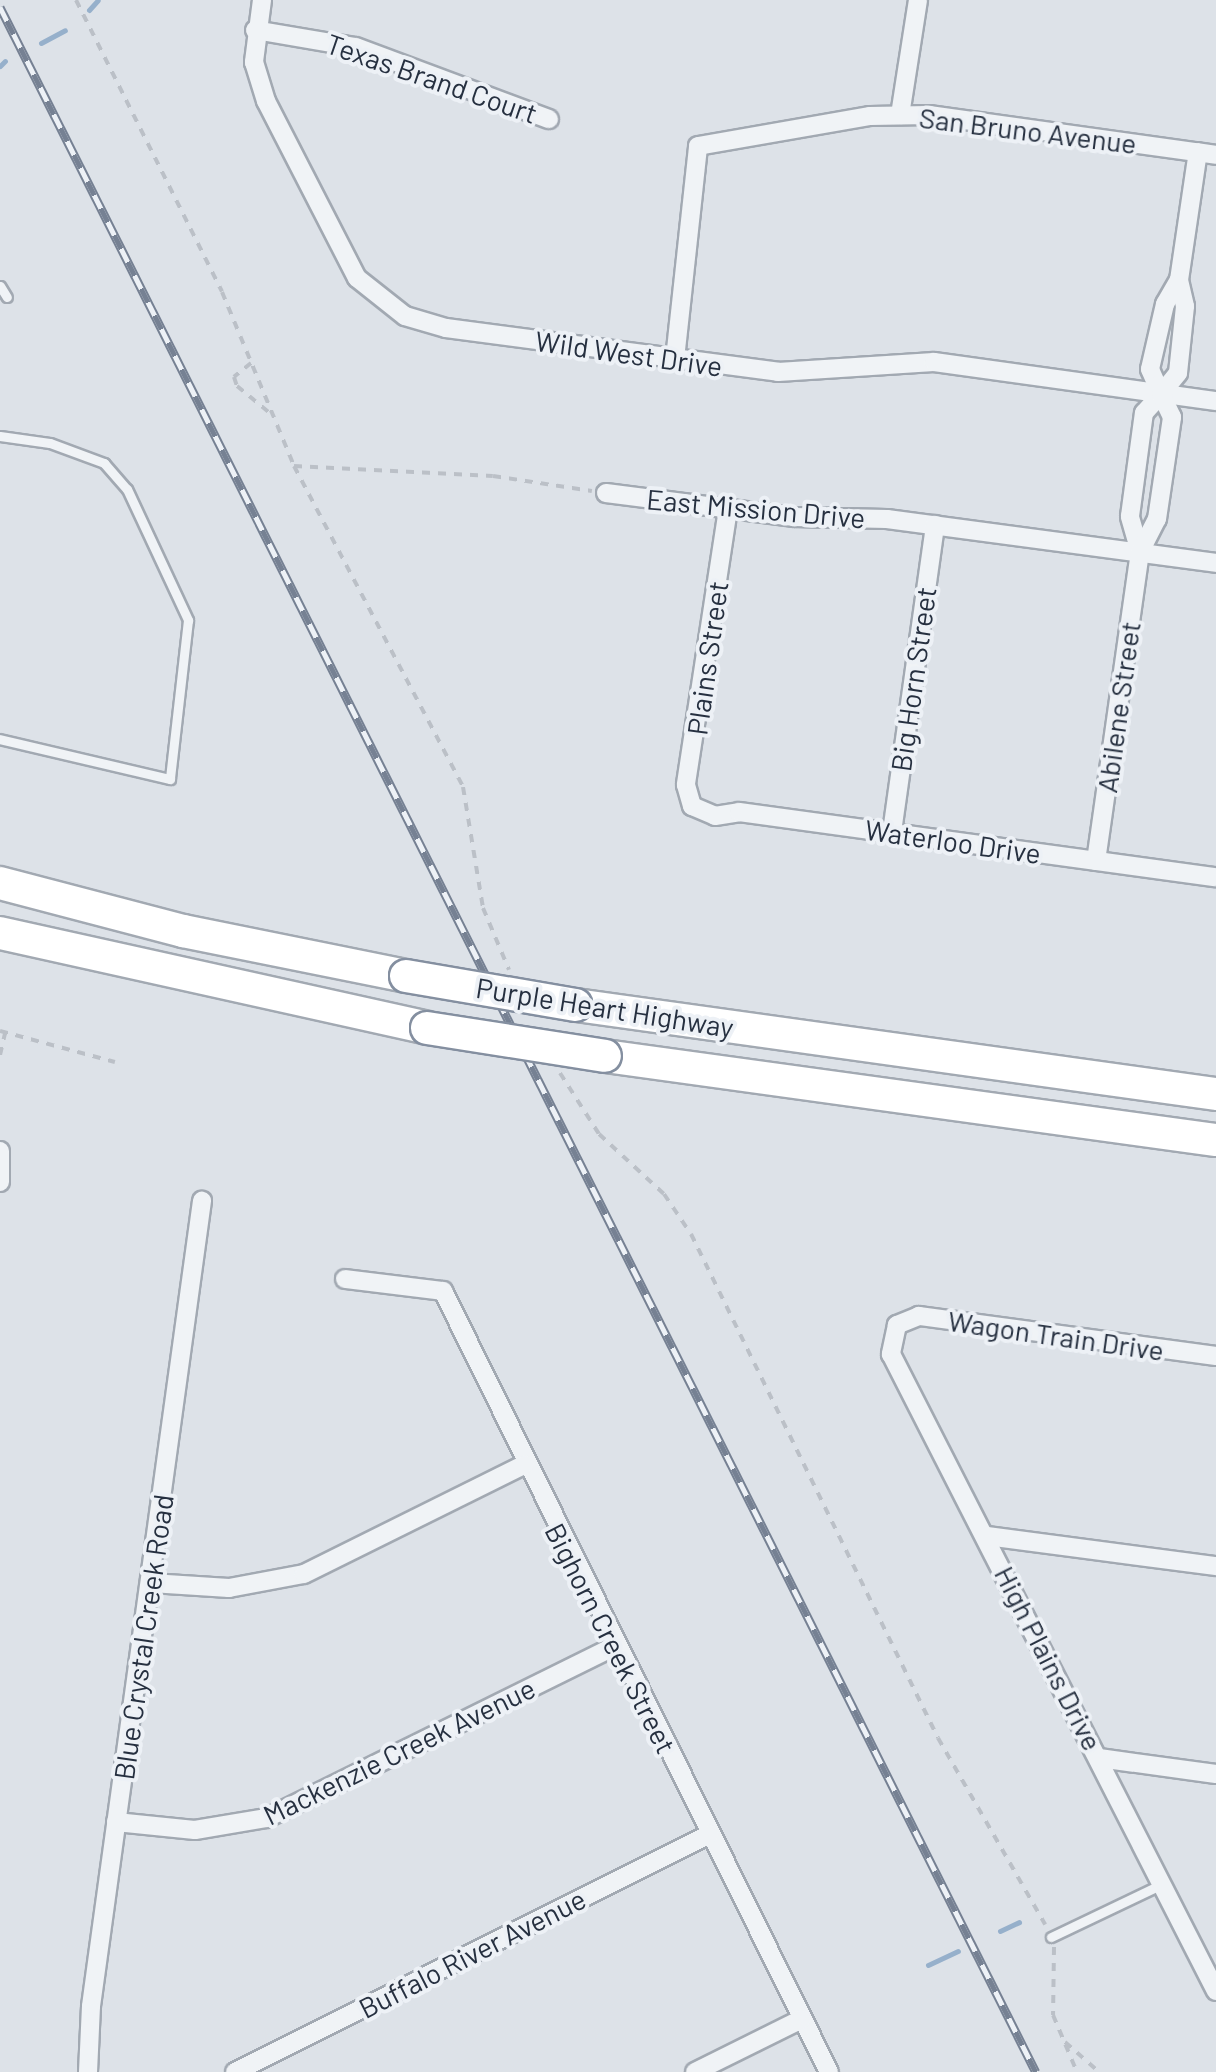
<!DOCTYPE html>
<style>
body{margin:0}
#map{position:relative;width:1216px;height:2072px;overflow:hidden;background:#dde2e8;font-family:Barlow,sans-serif}
div>[style]{position:absolute}
[style*='--x']{left:calc(var(--x)*1px);top:calc(var(--y)*1px);width:calc(var(--w)*1px);rotate:calc(var(--a)*1deg)}
.stream>*{height:5px;margin:-2.5px;padding:0 2.5px;transform-origin:2.5px;border-radius:2.5px;background:#96b0cb}
.path>*{height:4px;margin-top:-2px;transform-origin:0;background:repeating-linear-gradient(90deg,#bbc0c7 0 8px,transparent 0 16px)}
.roads{filter:drop-shadow(2px 0 #a2a9b2) drop-shadow(-2px 0 #a2a9b2) drop-shadow(0 2px #a2a9b2) drop-shadow(0 -2px #a2a9b2)}
.lane>*{height:9px;margin:-4.5px;padding:0 4.5px;transform-origin:4.5px;border-radius:4.5px;background:#f0f3f6}
.street>*{height:18px;margin:-9px;padding:0 9px;transform-origin:9px;border-radius:9px;background:#f0f3f6}
.highway>*{height:32px;margin:-16px;padding:0 16px;transform-origin:16px;border-radius:16px;background:#fff}
.rail>*{height:9px;margin-top:-4.5px;transform-origin:0;background:repeating-linear-gradient(90deg,#edf1f6 0 15px,#768193 0 30px);box-sizing:border-box;border-block:2px solid #768193}
.bridges{filter:drop-shadow(2px 0 #848fa0) drop-shadow(-2px 0 #848fa0) drop-shadow(0 2px #848fa0) drop-shadow(0 -2px #848fa0)}
.highway-bridge>*{height:32px;margin:-16px;padding:0 16px;transform-origin:16px;border-radius:16px;background:#fff}
span{translate:-50% -50%;white-space:nowrap;text-align:center;line-height:1.15;-webkit-text-stroke:8px #edf1f6;paint-order:stroke}
.street-label{font-size:28px;color:#263040}
</style>
<div id="map">
<div class="stream">
<div style="--x:89;--y:10;--w:13;--a:-48"></div>
<div style="--x:41;--y:43;--w:27;--a:-28"></div>
<div style="--x:0;--y:66;--w:7;--a:-45"></div>
<div style="--x:1000;--y:1931;--w:21;--a:-25"></div>
<div style="--x:928;--y:1965;--w:33;--a:-25"></div>
</div>
<div class="path">
<div style="--x:76;--y:0;--w:326;--a:63.4"></div>
<div style="--x:222;--y:292;--w:188;--a:67.5"></div>
<div style="--x:294;--y:466;--w:363;--a:62.2"></div>
<div style="--x:463;--y:787;--w:123;--a:80.6"></div>
<div style="--x:483;--y:908;--w:67;--a:67.2"></div>
<div style="--x:251;--y:363;--w:22;--a:141"></div>
<div style="--x:234;--y:377;--w:9;--a:72"></div>
<div style="--x:237;--y:386;--w:44;--a:39.5"></div>
<div style="--x:294;--y:466;--w:199;--a:2.9"></div>
<div style="--x:493;--y:476;--w:100;--a:8.6"></div>
<div style="--x:0;--y:1031;--w:119;--a:15.1"></div>
<div style="--x:0;--y:1055;--w:23;--a:-77"></div>
<div style="--x:560;--y:1073;--w:72;--a:57.4"></div>
<div style="--x:599;--y:1134;--w:88;--a:42.7"></div>
<div style="--x:664;--y:1194;--w:48;--a:56"></div>
<div style="--x:691;--y:1234;--w:561;--a:63.89"></div>
<div style="--x:938;--y:1738;--w:215;--a:60.1"></div>
<div style="--x:1054;--y:1947;--w:68;--a:90.8"></div>
<div style="--x:1053;--y:2015;--w:62;--a:67.2"></div>
<div style="--x:1065;--y:2042;--w:45;--a:41.4"></div>
</div>
<div class="roads">
<div class="lane">
<div style="--x:0;--y:286;--w:13;--a:58"></div>
<div style="--x:0;--y:436;--w:50;--a:8"></div>
<div style="--x:50;--y:443;--w:58;--a:20.3"></div>
<div style="--x:104;--y:463;--w:35;--a:49"></div>
<div style="--x:127;--y:489;--w:145;--a:65"></div>
<div style="--x:188;--y:620;--w:160;--a:96.5"></div>
<div style="--x:170;--y:779;--w:175;--a:-166.8"></div>
<div style="--x:1051;--y:1937;--w:123;--a:-25.5"></div>
</div>
<div class="street">
<div style="--x:262;--y:0;--w:63;--a:97.4"></div>
<div style="--x:254;--y:62;--w:41;--a:72.9"></div>
<div style="--x:266;--y:101;--w:199;--a:62.8"></div>
<div style="--x:357;--y:278;--w:61;--a:38.4"></div>
<div style="--x:405;--y:316;--w:43;--a:16.3"></div>
<div style="--x:446;--y:328;--w:335;--a:7.5"></div>
<div style="--x:778;--y:372;--w:156;--a:-3.7"></div>
<div style="--x:934;--y:362;--w:285;--a:7.9"></div>
<div style="--x:255;--y:30;--w:102;--a:9.6"></div>
<div style="--x:356;--y:47;--w:206;--a:20.5"></div>
<div style="--x:900;--y:115;--w:116;--a:-81.1"></div>
<div style="--x:675;--y:359;--w:214;--a:-83.8"></div>
<div style="--x:698;--y:146;--w:175;--a:-9.9"></div>
<div style="--x:870;--y:116;--w:59;--a:-1"></div>
<div style="--x:929;--y:115;--w:290;--a:7.9"></div>
<div style="--x:606;--y:493;--w:190;--a:7.3"></div>
<div style="--x:794;--y:517;--w:93;--a:1.2"></div>
<div style="--x:887;--y:519;--w:332;--a:7.6"></div>
<div style="--x:728;--y:509;--w:279;--a:98.7"></div>
<div style="--x:686;--y:785;--w:22;--a:74"></div>
<div style="--x:692;--y:806;--w:25;--a:23"></div>
<div style="--x:715;--y:816;--w:24;--a:-9"></div>
<div style="--x:739;--y:812;--w:481;--a:7.8"></div>
<div style="--x:1140;--y:552;--w:37;--a:-106"></div>
<div style="--x:1130;--y:516;--w:104;--a:-82.3"></div>
<div style="--x:1144;--y:413;--w:25;--a:-48"></div>
<div style="--x:1161;--y:394;--w:27;--a:-114"></div>
<div style="--x:1150;--y:369;--w:67;--a:-77"></div>
<div style="--x:1165;--y:304;--w:28;--a:-60"></div>
<div style="--x:892;--y:832;--w:310;--a:-82"></div>
<div style="--x:1096;--y:861;--w:312;--a:-81.9"></div>
<div style="--x:1140;--y:552;--w:37;--a:-63"></div>
<div style="--x:1157;--y:519;--w:103;--a:-81.6"></div>
<div style="--x:1172;--y:417;--w:25;--a:-116"></div>
<div style="--x:1161;--y:394;--w:27;--a:-51"></div>
<div style="--x:1178;--y:373;--w:67;--a:-84"></div>
<div style="--x:1185;--y:306;--w:27;--a:-103"></div>
<div style="--x:1179;--y:280;--w:129;--a:-81.6"></div>
<div style="--x:0;--y:1151;--w:31;--a:90"></div>
<div style="--x:345;--y:1279;--w:99;--a:7"></div>
<div style="--x:443;--y:1291;--w:871;--a:63.7"></div>
<div style="--x:1216;--y:1356;--w:300;--a:-172.3"></div>
<div style="--x:919;--y:1316;--w:24;--a:158"></div>
<div style="--x:897;--y:1325;--w:30;--a:102"></div>
<div style="--x:891;--y:1354;--w:715;--a:62.97"></div>
<div style="--x:987;--y:1536;--w:231;--a:7.5"></div>
<div style="--x:151;--y:1583;--w:78;--a:3.7"></div>
<div style="--x:229;--y:1588;--w:76;--a:-10.6"></div>
<div style="--x:304;--y:1574;--w:246;--a:-26.4"></div>
<div style="--x:1099;--y:1758;--w:118;--a:7.8"></div>
<div style="--x:116;--y:1822;--w:79;--a:5.8"></div>
<div style="--x:195;--y:1830;--w:73;--a:-9.5"></div>
<div style="--x:267;--y:1818;--w:388;--a:-26.3"></div>
<div style="--x:88;--y:2072;--w:66;--a:-87.4"></div>
<div style="--x:91;--y:2006;--w:813;--a:-82.15"></div>
<div style="--x:235;--y:2072;--w:531;--a:-26.61"></div>
<div style="--x:695;--y:2072;--w:119;--a:-26.4"></div>
</div>
<div class="highway">
<div style="--x:0;--y:883;--w:189;--a:14.7"></div>
<div style="--x:183;--y:931;--w:227;--a:11.4"></div>
<div style="--x:0;--y:933;--w:437;--a:12.5"></div>
<div style="--x:576;--y:1005;--w:646;--a:7.92"></div>
<div style="--x:605;--y:1056;--w:617;--a:7.83"></div>
</div>
</div>
<div class="rail">
<div style="--x:0;--y:7;--w:2310;--a:63.36"></div>
</div>
<div class="bridges">
<div class="highway-bridge">
<div style="--x:406;--y:976;--w:172;--a:9.7"></div>
<div style="--x:427;--y:1028;--w:180;--a:8.9"></div>
</div>
</div>
<div class="street-label">
<span style="left:432px;top:78px;rotate:19deg">Texas Brand Court</span>
<span style="left:1028px;top:130px;rotate:7deg">San Bruno Avenue</span>
<span style="left:629px;top:353px;rotate:8deg">Wild West Drive</span>
<span style="left:756px;top:508px;rotate:5deg">East Mission Drive</span>
<span style="left:707px;top:658px;rotate:-82deg">Plains Street</span>
<span style="left:913px;top:679px;rotate:-82deg">Big Horn Street</span>
<span style="left:1118px;top:707px;rotate:-82deg">Abilene Street</span>
<span style="left:953px;top:841px;rotate:8deg">Waterloo Drive</span>
<span style="left:605px;top:1007px;rotate:9deg">Purple Heart Highway</span>
<span style="left:1056px;top:1335px;rotate:8deg">Wagon Train Drive</span>
<span style="left:143px;top:1637px;rotate:-82deg">Blue Crystal Creek Road</span>
<span style="left:611px;top:1638px;rotate:63deg">Bighorn Creek Street</span>
<span style="left:1049px;top:1658px;rotate:63deg">High Plains Drive</span>
<span style="left:399px;top:1751px;rotate:-26deg">Mackenzie Creek Avenue</span>
<span style="left:472px;top:1953px;rotate:-27deg">Buffalo River Avenue</span>
</div>
</div>
